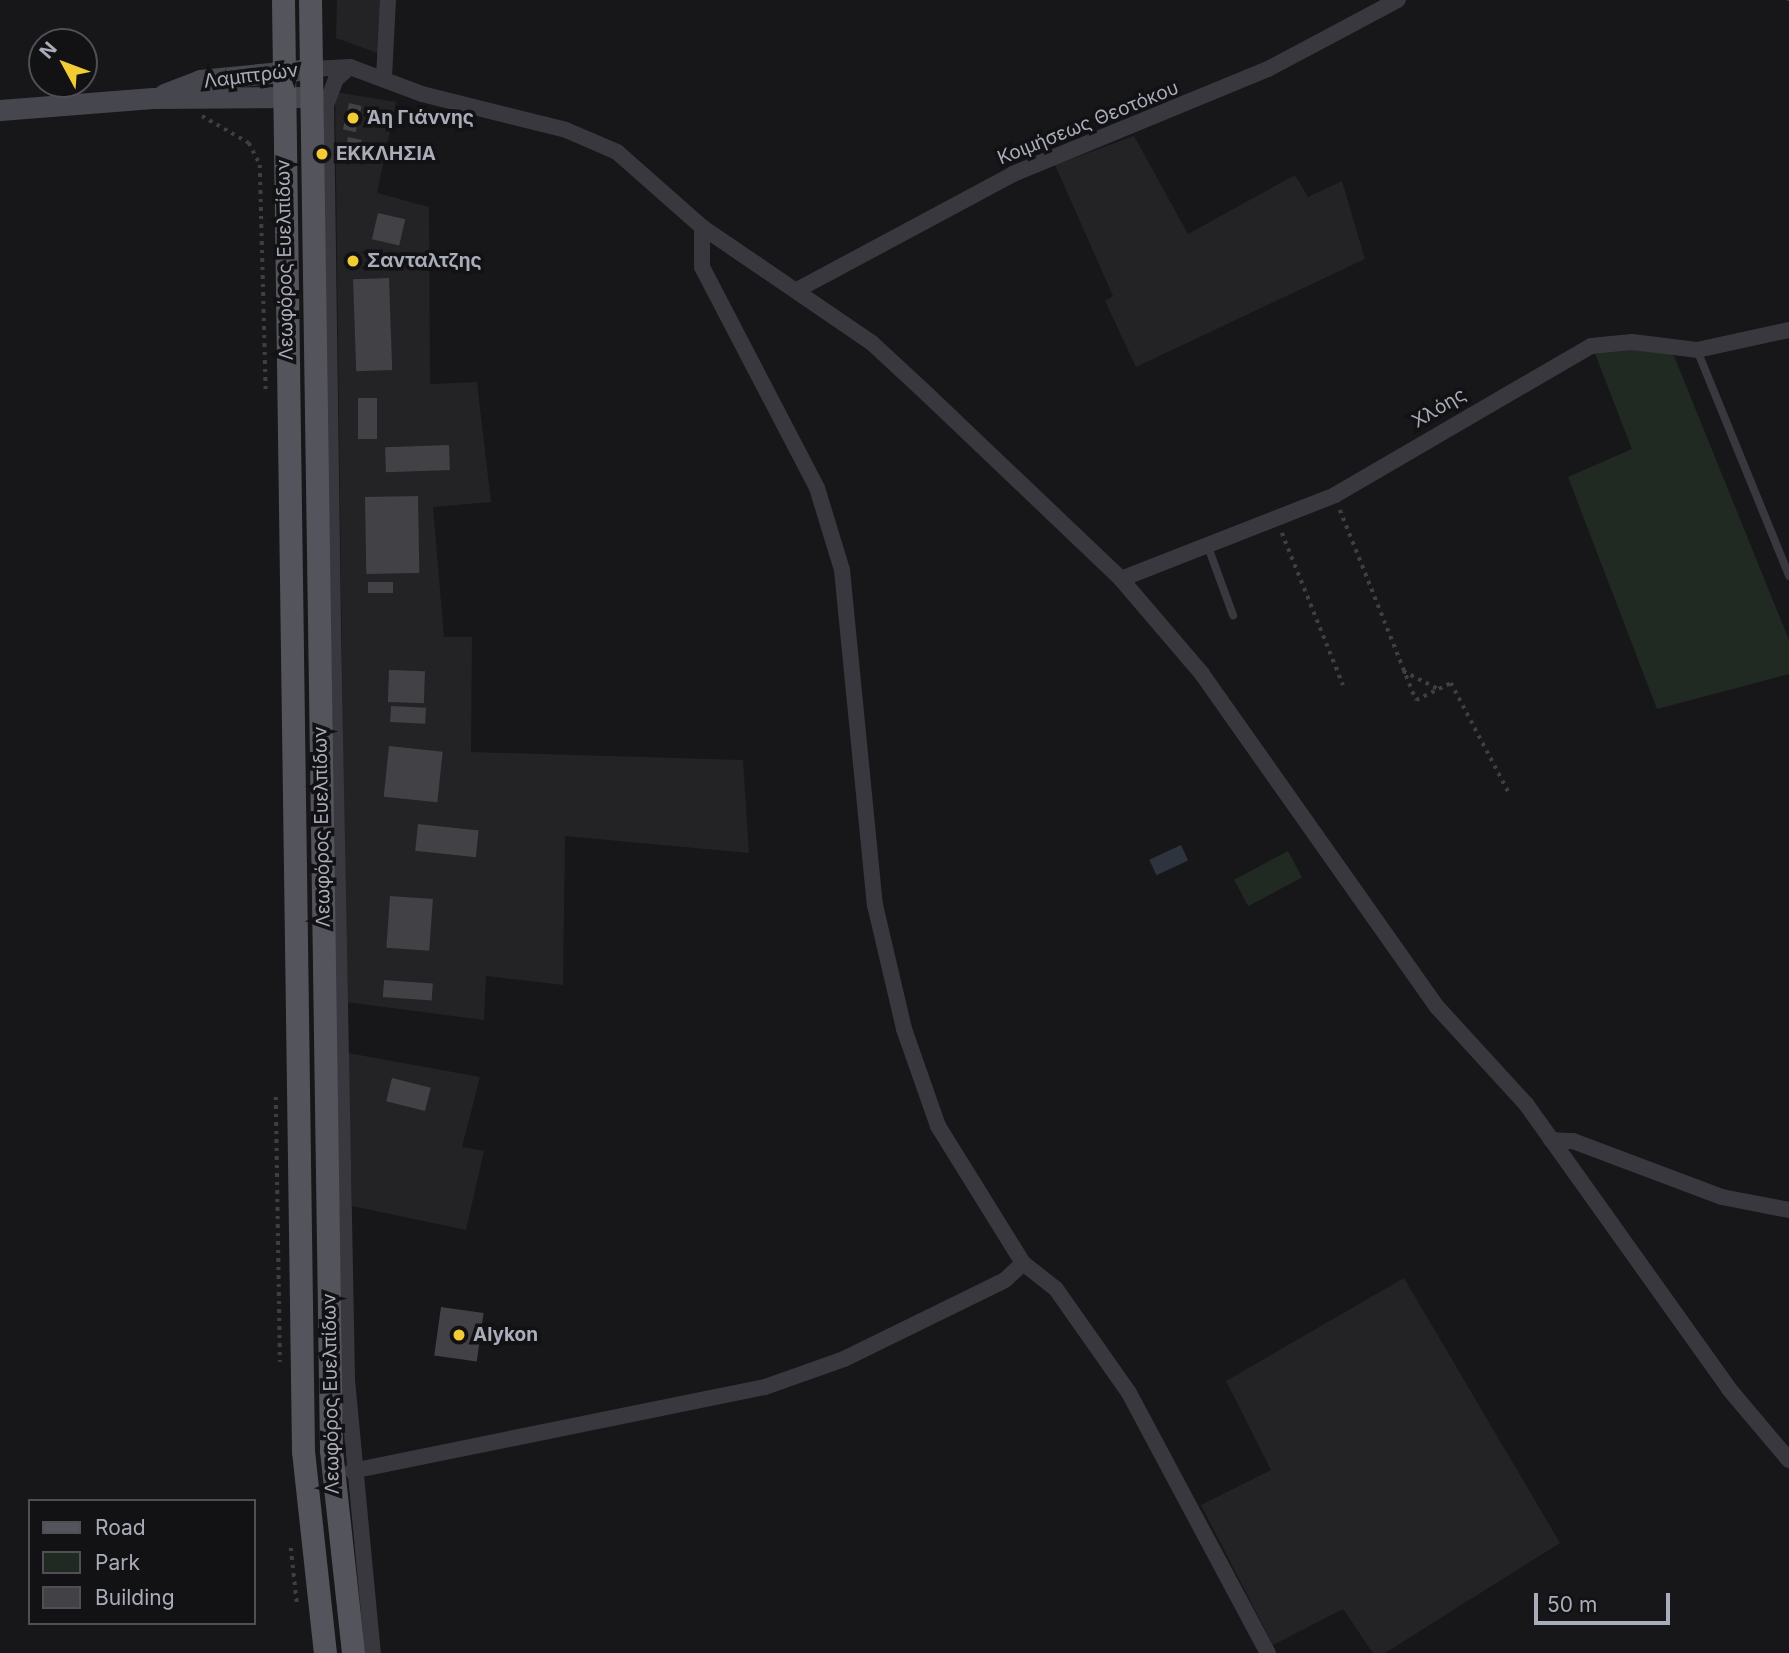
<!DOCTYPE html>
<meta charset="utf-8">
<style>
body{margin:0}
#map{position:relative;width:1789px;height:1653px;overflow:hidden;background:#171719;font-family:Inter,sans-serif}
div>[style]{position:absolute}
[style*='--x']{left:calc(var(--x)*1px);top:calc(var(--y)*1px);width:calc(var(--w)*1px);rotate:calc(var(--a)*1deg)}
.built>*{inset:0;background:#232326}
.green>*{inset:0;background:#212923;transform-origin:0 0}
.water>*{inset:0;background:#2d343d;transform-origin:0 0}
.building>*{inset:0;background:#414146;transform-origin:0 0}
.path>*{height:3.5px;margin-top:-1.75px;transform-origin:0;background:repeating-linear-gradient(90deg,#3e3f45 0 3.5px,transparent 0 8.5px)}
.lane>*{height:8px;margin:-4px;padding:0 4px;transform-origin:4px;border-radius:4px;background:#38383e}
.street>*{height:16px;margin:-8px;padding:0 8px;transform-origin:8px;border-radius:8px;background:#38383e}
.secondary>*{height:21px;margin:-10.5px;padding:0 10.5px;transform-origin:10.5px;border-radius:10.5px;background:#46474e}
.primary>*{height:23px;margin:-11.5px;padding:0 11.5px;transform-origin:11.5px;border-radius:11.5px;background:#54545d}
.dots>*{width:19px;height:19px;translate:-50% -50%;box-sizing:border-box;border:4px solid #121214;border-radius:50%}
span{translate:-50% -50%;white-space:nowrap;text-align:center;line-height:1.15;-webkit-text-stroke:7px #121214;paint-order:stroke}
.street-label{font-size:19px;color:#a9acb9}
.poi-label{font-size:19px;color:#a9acb9;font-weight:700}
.left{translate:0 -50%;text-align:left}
.legend{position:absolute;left:28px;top:1499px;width:228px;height:126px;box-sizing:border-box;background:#121214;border:2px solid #4e5056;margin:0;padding:9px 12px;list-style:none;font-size:21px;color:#a9acb9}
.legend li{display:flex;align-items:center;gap:14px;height:35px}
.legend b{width:35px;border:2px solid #4e5056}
.north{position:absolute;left:28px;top:28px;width:70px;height:70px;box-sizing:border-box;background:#121214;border:2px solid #4e5056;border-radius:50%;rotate:311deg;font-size:19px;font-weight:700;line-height:28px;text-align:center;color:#a9acb9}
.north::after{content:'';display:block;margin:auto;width:24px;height:32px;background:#f3cc35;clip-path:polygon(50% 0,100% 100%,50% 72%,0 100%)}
.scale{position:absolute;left:1534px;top:1593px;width:136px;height:32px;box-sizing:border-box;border:4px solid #a9acb9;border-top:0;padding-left:9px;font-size:21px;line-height:24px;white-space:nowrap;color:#a9acb9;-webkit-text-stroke:5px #121214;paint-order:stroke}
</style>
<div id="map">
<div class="built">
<div style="clip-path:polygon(337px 0,385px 0,388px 57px,336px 38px)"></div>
<div style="clip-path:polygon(335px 92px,396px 102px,377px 193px,429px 207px,430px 384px,477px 382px,491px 502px,433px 507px,444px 637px,472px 637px,471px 752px,743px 760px,749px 853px,565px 836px,563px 985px,486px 976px,484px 1020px,346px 1002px)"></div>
<div style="clip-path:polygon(1134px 136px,1188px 234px,1295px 175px,1308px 197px,1342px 181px,1365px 259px,1136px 367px,1105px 301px,1113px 296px,1055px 165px)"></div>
<div style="clip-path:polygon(348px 1053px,480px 1077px,462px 1147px,484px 1151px,466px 1230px,352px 1206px)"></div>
<div style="clip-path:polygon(1404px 1278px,1560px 1543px,1385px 1653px,1373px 1653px,1343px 1609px,1273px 1645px,1201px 1505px,1271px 1470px,1226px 1381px)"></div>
</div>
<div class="green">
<div style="clip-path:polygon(1651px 348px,1674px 356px,1789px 640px,1789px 674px,1657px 709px,1568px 477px,1632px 449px,1594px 351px)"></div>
<div style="left:1288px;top:851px;width:30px;height:61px;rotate:62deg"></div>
</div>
<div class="water">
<div style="left:1181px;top:845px;width:17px;height:35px;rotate:65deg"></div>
</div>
<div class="building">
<div style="left:349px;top:103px;width:13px;height:27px;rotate:13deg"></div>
<div style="left:348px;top:137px;width:14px;height:18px;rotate:12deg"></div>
<div style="left:378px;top:213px;width:28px;height:27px;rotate:13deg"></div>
<div style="left:389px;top:278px;width:92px;height:36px;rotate:88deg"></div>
<div style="left:358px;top:398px;width:19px;height:41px"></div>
<div style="left:449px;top:445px;width:25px;height:64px;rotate:88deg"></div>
<div style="left:418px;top:496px;width:77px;height:53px;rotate:89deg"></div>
<div style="left:368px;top:582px;width:25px;height:11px"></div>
<div style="left:389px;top:670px;width:36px;height:32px;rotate:2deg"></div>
<div style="left:391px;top:706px;width:35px;height:16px;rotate:3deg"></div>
<div style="left:389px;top:746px;width:54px;height:51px;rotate:6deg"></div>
<div style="left:418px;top:824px;width:61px;height:27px;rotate:6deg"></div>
<div style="left:390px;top:896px;width:43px;height:52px;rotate:4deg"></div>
<div style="left:384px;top:980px;width:49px;height:17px;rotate:4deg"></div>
<div style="left:392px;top:1078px;width:40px;height:24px;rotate:14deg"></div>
<div style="left:441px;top:1307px;width:43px;height:49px;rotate:8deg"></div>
</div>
<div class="path">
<div style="--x:1789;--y:0;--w:1;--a:90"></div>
<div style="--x:202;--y:116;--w:54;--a:29.9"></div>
<div style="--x:249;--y:143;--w:25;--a:63"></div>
<div style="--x:260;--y:165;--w:228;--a:88.5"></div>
<div style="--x:1340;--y:510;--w:205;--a:68.2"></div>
<div style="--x:1416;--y:700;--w:39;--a:-26"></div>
<div style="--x:1451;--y:683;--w:127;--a:62.2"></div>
<div style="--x:1282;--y:533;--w:164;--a:68.1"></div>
<div style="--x:1403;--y:671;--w:39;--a:27"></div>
<div style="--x:276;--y:1097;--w:265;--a:89.1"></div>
<div style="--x:291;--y:1548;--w:55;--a:83.8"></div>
</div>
<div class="lane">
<div style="--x:1697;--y:350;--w:244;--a:67.8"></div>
<div style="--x:1207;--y:544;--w:76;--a:69.9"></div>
</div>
<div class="street">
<div style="--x:350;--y:67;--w:18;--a:139"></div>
<div style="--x:336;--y:79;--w:28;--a:111"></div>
<div style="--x:326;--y:105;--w:524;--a:89.23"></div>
<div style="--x:333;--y:629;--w:751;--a:88.93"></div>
<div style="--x:347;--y:1380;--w:274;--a:84.6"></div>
<div style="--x:311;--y:69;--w:39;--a:-3"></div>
<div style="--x:350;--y:67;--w:77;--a:20.6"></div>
<div style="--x:422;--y:94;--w:148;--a:14"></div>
<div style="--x:566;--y:130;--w:56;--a:23.3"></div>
<div style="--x:617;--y:152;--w:113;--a:41.4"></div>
<div style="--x:702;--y:227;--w:206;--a:34.3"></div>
<div style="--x:872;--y:343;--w:76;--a:42.9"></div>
<div style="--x:928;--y:395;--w:267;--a:43.6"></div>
<div style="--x:1121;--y:579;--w:125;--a:49.5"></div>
<div style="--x:1202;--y:674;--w:409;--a:54.8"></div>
<div style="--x:1438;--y:1008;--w:130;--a:47.5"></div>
<div style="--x:1526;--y:1104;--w:350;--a:54.5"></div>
<div style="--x:1729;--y:1389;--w:93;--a:49.8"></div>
<div style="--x:384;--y:78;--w:78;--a:-87.1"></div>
<div style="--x:702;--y:227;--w:40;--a:90"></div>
<div style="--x:702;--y:267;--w:249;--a:62.5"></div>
<div style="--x:817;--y:488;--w:86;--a:73"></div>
<div style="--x:842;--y:570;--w:337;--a:84.4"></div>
<div style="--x:875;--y:905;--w:127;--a:76.8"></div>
<div style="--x:904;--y:1029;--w:103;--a:70.7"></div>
<div style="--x:938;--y:1126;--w:161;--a:58.2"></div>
<div style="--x:1023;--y:1263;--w:42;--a:38.2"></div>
<div style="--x:1056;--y:1289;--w:127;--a:54.9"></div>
<div style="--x:1129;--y:1393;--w:295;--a:61.9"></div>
<div style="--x:797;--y:290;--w:245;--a:-28.2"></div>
<div style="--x:1013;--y:174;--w:276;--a:-22.4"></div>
<div style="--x:1268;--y:69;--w:147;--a:-28"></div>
<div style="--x:1121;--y:579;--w:230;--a:-21.4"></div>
<div style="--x:1335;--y:495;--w:296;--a:-30.2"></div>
<div style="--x:1591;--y:346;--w:41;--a:-5.6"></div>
<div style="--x:1632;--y:342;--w:65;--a:7"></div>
<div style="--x:1697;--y:350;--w:94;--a:-12.3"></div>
<div style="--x:1551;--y:1140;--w:22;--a:3"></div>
<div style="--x:1573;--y:1141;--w:159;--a:20.6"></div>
<div style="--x:1722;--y:1197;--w:68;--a:11"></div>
<div style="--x:352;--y:1471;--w:421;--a:-11.5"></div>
<div style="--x:765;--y:1387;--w:84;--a:-19.5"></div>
<div style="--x:844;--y:1359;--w:179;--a:-26.1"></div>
<div style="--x:1005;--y:1280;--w:25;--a:-43"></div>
</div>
<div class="secondary">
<div style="--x:164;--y:94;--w:39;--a:-21"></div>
<div style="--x:200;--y:80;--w:112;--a:-5.7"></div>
<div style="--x:0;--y:110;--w:153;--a:-4.5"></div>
<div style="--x:153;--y:98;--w:159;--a:-0.4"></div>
</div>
<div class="primary">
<div style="--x:283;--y:0;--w:1451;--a:89.21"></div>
<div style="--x:303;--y:1451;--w:203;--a:83.8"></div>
<div style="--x:310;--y:0;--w:1450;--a:89.17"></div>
<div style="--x:331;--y:1450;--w:204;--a:83.8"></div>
</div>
<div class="dots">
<div style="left:353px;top:118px;background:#f3cc35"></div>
<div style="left:322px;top:154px;background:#f3cc35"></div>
<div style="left:353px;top:261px;background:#f3cc35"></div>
<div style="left:459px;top:1335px;background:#f3cc35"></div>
</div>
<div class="street-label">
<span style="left:251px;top:76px;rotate:-7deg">Λαμπτρών</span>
<span style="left:1088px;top:123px;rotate:-22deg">Κοιμήσεως Θεοτόκου</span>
<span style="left:285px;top:260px;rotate:-91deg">Λεωφόρος Ευελπίδων</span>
<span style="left:1439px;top:408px;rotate:-31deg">Χλόης</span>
<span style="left:322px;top:827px;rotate:-91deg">Λεωφόρος Ευελπίδων</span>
<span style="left:331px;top:1394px;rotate:-91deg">Λεωφόρος Ευελπίδων</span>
</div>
<div class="poi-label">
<span class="left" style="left:367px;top:118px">Άη Γιάννης</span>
<span class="left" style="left:336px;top:154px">ΕΚΚΛΗΣΙΑ</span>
<span class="left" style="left:367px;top:261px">Σανταλτζης</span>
<span class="left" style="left:473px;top:1335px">Alykon</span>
</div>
<ul class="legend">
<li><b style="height:9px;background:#54545d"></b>Road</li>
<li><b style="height:19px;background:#212923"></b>Park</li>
<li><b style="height:19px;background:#414146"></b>Building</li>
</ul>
<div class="north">N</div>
<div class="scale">50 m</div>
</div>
